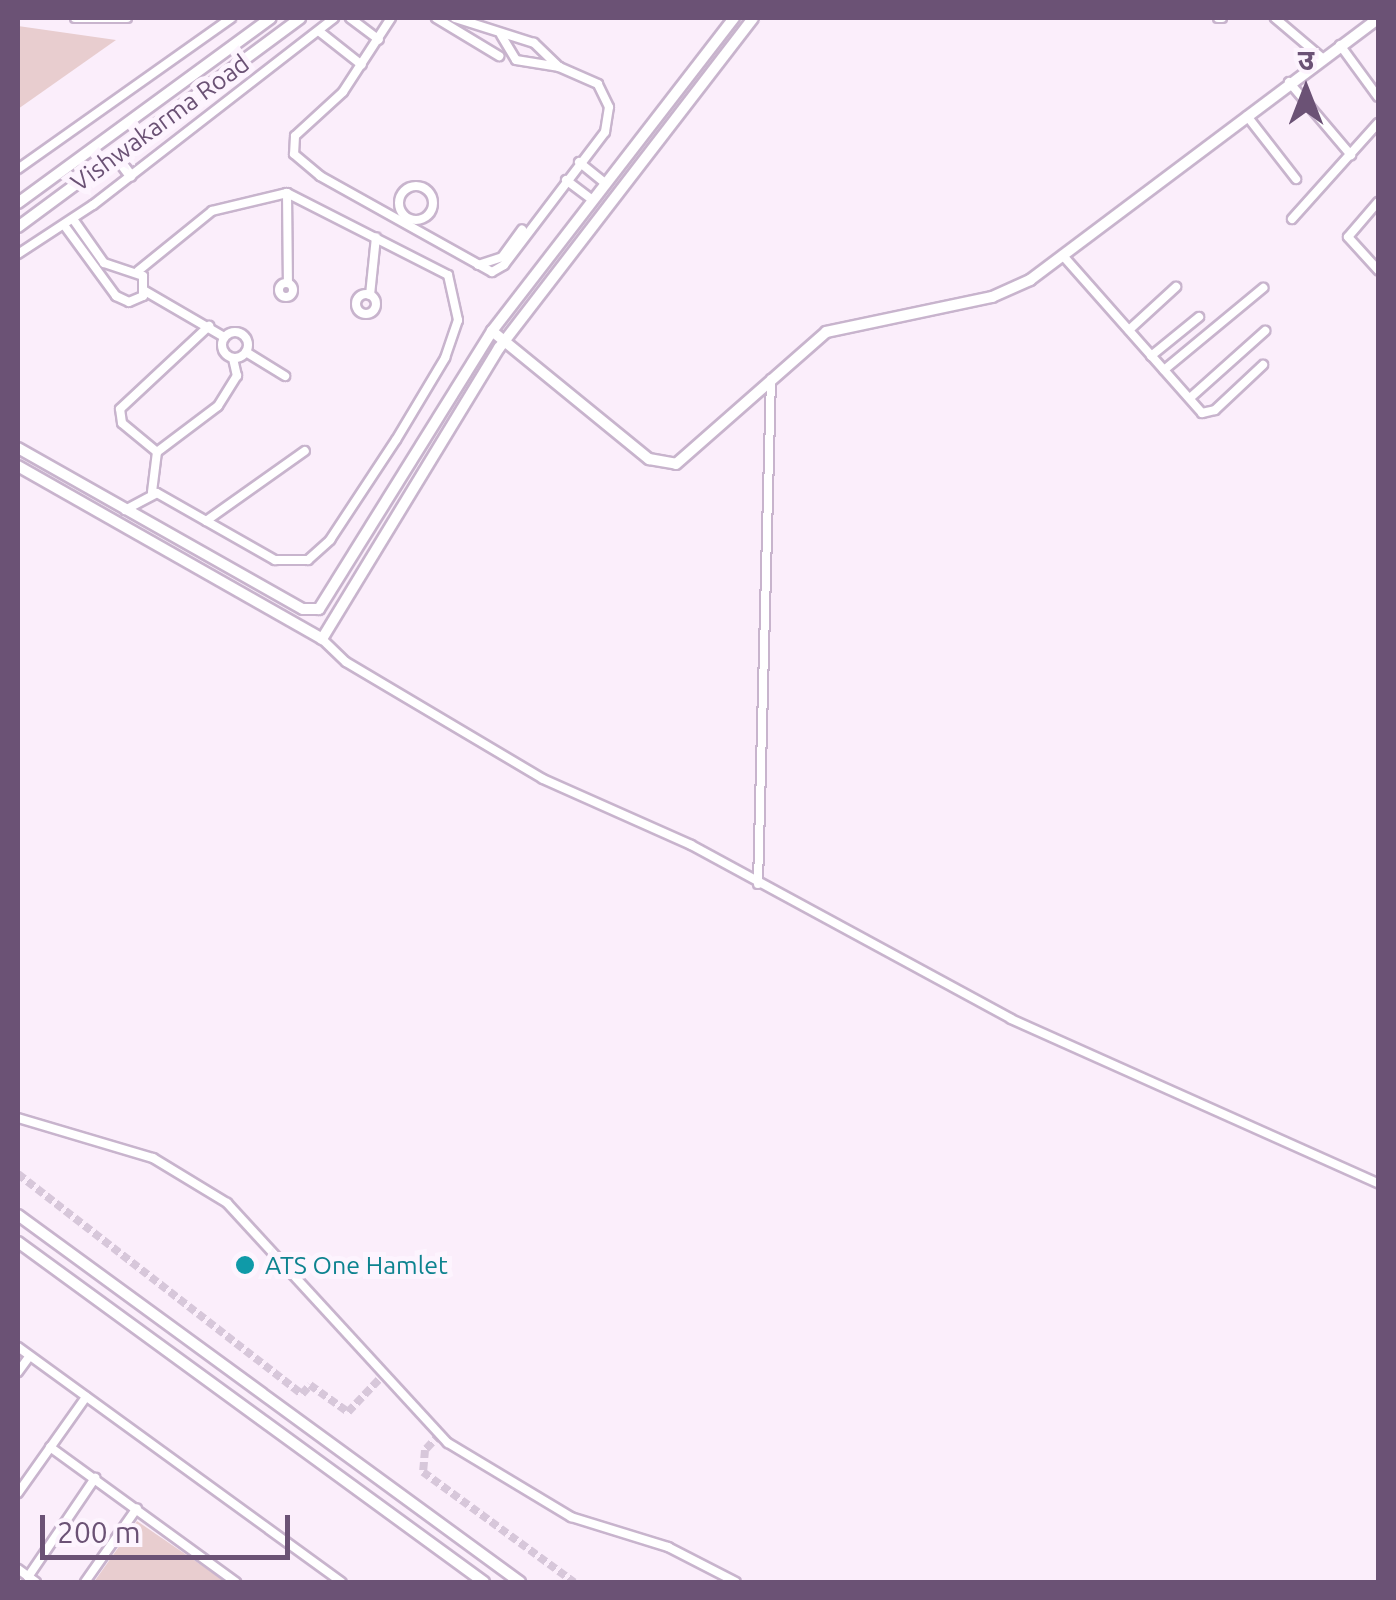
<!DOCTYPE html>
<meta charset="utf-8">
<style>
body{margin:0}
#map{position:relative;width:1396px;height:1600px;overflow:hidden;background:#fbeefb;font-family:Ubuntu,"Noto Sans Devanagari",sans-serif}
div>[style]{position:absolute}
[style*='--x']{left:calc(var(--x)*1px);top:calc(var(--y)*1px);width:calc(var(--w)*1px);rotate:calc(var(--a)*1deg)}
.green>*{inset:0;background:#e8cdcf}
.minor-tunnel>*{height:8px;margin-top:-4px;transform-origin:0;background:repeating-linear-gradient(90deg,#d7c7da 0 8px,transparent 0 12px)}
.roads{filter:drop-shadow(2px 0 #c8b4cd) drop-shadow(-2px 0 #c8b4cd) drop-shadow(0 2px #c8b4cd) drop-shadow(0 -2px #c8b4cd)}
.minor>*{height:8px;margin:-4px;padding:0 4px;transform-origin:4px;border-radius:4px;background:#fff}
.minor>.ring{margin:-4px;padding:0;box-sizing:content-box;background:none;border:8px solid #fff;border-radius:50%}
.tertiary>*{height:10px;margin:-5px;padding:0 5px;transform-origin:5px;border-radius:5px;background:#fff}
.dots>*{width:28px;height:28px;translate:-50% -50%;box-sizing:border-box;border:5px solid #fdf4fe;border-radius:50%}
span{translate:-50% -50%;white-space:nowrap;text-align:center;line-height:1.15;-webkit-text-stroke:10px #fdf4fe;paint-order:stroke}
.street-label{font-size:25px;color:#6b5275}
.culture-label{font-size:25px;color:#0d838f}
.left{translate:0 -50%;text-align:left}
.frame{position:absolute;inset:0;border:20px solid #6b5275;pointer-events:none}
.north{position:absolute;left:1256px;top:40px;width:100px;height:100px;-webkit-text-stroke:8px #fdf4fe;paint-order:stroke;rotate:0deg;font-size:28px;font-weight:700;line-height:40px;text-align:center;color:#6b5275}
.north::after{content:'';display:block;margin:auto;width:35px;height:45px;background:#6b5275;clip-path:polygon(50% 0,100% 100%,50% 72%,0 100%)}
.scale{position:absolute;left:40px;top:1515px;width:250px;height:45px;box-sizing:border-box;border:5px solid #6b5275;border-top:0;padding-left:12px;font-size:30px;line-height:35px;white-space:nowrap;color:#6b5275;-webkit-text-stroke:8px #fdf4fe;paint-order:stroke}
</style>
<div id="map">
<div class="green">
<div style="clip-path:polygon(18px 26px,116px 40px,18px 109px)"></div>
<div style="clip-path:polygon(137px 1521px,226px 1582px,94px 1582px)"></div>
</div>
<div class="minor-tunnel">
<div style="--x:18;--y:1174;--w:359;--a:37.8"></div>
<div style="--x:302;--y:1394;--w:12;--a:-48"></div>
<div style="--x:310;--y:1385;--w:47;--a:35.4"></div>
<div style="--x:348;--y:1412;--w:57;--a:-46.4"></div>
<div style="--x:440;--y:1434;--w:22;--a:133"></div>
<div style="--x:425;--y:1450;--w:22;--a:95"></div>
<div style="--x:423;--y:1472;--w:187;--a:36.1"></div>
</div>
<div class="roads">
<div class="minor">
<div style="--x:75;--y:18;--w:52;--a:0"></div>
<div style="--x:350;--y:18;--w:36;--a:37"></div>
<div style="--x:391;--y:18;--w:88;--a:123"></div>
<div style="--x:343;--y:92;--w:65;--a:137.5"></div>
<div style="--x:295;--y:136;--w:18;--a:93"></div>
<div style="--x:294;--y:154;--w:34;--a:40"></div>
<div style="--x:320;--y:176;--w:197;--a:29.2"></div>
<div style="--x:492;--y:272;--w:14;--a:-30"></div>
<div style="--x:504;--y:265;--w:167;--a:-52.8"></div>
<div style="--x:605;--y:132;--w:25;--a:-81"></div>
<div style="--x:609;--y:107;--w:25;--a:-116"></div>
<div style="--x:598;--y:84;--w:43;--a:-156.4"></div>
<div style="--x:559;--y:67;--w:35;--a:-136"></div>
<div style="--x:534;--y:43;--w:83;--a:-162.4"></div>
<div style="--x:436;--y:18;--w:74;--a:31.1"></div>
<div style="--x:1218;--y:18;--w:4;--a:0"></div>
<div style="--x:1275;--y:18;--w:60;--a:40.3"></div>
<div style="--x:320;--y:32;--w:53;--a:38.2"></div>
<div style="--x:501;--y:35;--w:29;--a:59"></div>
<div style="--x:516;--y:60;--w:44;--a:9.2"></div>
<div style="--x:1340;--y:45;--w:64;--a:53.8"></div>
<div style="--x:1289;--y:82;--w:96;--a:49.7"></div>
<div style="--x:1247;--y:116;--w:80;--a:52.1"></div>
<div style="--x:579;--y:162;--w:32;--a:39"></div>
<div style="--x:18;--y:169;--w:261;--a:-35.3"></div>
<div style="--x:566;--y:180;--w:31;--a:37"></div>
<div class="ring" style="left:399px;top:186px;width:26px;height:26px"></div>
<div style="--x:287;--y:193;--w:90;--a:89.4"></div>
<div style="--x:1378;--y:202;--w:46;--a:130.6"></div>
<div style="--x:1348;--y:237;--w:45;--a:47.7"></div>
<div style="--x:1292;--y:219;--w:129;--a:-48.1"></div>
<div style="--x:64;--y:225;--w:88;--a:53.8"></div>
<div style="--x:116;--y:296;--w:14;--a:25"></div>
<div style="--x:129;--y:302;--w:15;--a:-23"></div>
<div style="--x:143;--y:296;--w:20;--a:-90"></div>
<div style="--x:143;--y:276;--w:41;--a:-161.6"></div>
<div style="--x:104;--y:263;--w:54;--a:-125.2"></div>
<div style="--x:18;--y:254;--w:90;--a:-33.2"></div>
<div style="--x:93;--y:205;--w:305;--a:-37.8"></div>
<div style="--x:1065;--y:258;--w:207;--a:48.5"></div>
<div style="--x:1202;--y:413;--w:13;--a:-13"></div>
<div style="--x:1215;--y:410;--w:66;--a:-43.2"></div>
<div style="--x:478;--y:265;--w:25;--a:-18"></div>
<div style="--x:502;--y:257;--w:34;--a:-54"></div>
<div class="ring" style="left:279px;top:283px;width:6px;height:6px"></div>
<div style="--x:145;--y:291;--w:91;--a:30.2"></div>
<div class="ring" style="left:356px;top:294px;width:12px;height:12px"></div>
<div style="--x:370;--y:295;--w:58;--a:-84.1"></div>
<div style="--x:1129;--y:330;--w:64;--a:-42.5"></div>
<div class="ring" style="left:222px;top:332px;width:18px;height:18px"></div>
<div style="--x:246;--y:352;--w:46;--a:31.6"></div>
<div style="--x:1151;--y:356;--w:62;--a:-39.1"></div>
<div style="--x:1164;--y:370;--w:129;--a:-39.6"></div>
<div style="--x:1190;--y:398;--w:101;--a:-41.8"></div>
<div style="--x:157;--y:452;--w:45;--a:-140.4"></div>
<div style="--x:122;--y:423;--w:14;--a:-98"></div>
<div style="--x:120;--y:409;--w:122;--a:-43"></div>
<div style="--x:152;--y:492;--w:40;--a:-82.9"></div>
<div style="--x:157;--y:452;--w:76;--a:-37"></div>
<div style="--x:218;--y:406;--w:36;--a:-58"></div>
<div style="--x:237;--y:376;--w:18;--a:-103"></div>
<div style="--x:125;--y:510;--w:36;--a:-28"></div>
<div style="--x:157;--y:493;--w:136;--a:29.6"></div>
<div style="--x:275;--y:560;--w:33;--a:0"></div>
<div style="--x:308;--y:560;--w:30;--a:-42"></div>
<div style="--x:330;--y:540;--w:120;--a:-56.6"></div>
<div style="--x:396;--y:440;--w:96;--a:-59.1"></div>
<div style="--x:445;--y:358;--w:40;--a:-71.1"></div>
<div style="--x:458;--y:320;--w:46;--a:-102.5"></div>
<div style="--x:448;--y:275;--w:181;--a:-153"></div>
<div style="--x:287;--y:193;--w:77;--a:166.5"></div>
<div style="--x:212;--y:211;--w:95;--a:141"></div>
<div style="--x:206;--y:521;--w:121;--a:-35.3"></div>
<div style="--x:322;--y:639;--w:33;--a:44"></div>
<div style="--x:346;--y:662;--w:229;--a:30.7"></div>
<div style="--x:543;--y:779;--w:162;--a:24"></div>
<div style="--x:691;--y:845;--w:364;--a:28.5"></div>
<div style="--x:1011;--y:1019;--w:402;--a:24.1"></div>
<div style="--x:758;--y:884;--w:505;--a:-88.53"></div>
<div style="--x:18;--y:1118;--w:141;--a:16.5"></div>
<div style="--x:153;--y:1158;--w:87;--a:31.3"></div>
<div style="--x:227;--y:1203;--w:326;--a:47.4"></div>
<div style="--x:448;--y:1443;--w:144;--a:31"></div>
<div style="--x:571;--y:1517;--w:102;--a:17.2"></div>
<div style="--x:668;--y:1547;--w:76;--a:27.2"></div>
<div style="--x:18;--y:1347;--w:400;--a:36"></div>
<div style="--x:18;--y:1372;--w:19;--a:-54"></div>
<div style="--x:50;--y:1447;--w:230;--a:36"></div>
<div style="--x:18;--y:1493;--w:118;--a:-54.7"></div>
<div style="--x:18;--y:1569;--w:22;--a:36"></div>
<div style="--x:28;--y:1577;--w:120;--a:-55.9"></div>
<div style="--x:85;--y:1582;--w:90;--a:-54.9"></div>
</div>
<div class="tertiary">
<div style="--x:115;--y:155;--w:26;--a:53"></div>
<div style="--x:18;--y:203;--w:313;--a:-36.2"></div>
<div style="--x:18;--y:227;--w:351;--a:-36.5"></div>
<div style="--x:492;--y:331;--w:203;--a:39.2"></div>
<div style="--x:649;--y:459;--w:27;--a:10"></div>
<div style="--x:676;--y:464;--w:200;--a:-41.3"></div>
<div style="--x:826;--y:332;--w:170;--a:-11.9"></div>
<div style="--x:992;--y:297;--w:42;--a:-24.1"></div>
<div style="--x:1030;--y:280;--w:435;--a:-36.9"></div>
<div style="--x:18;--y:448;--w:327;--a:29.5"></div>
<div style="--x:303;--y:609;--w:16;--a:0"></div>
<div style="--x:319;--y:609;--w:327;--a:-58.1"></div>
<div style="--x:492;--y:331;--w:396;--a:-52.3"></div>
<div style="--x:18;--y:466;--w:350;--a:29.6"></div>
<div style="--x:322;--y:639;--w:341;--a:-58.7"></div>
<div style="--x:499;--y:348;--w:416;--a:-52.4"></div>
<div style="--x:18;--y:1215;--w:622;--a:36.17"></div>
<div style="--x:18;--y:1242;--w:577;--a:36.12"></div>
</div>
</div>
<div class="dots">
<div style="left:245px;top:1265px;background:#0f9aa8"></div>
</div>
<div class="street-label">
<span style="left:160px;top:123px;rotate:-36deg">Vishwakarma Road</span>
</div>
<div class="culture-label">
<span class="left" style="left:265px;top:1265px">ATS One Hamlet</span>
</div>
<div class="frame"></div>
<div class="north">उ</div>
<div class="scale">200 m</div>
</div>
